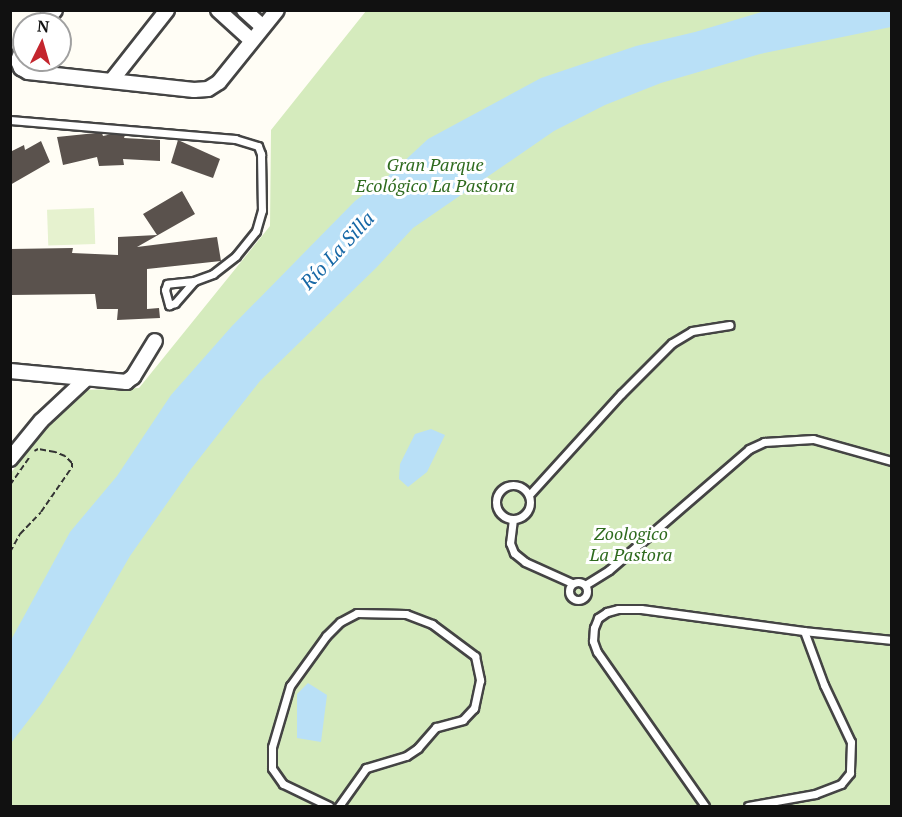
<!DOCTYPE html>
<meta charset="utf-8">
<style>
body{margin:0}
#map{position:relative;width:902px;height:817px;overflow:hidden;background:#fffdf5;font-family:"PT Serif",serif}
div>[style]{position:absolute}
[style*='--x']{left:calc(var(--x)*1px);top:calc(var(--y)*1px);width:calc(var(--w)*1px);rotate:calc(var(--a)*1deg)}
.green>*{inset:0;background:#d5ebbd}
.pitch>*{inset:0;background:#e6f2cf;transform-origin:0 0}
.water>*{inset:0;background:#b9e0f7}
.building>*{inset:0;background:#5a524d}
.path>*{height:2px;margin-top:-1px;transform-origin:0;background:repeating-linear-gradient(90deg,#333 0 6px,transparent 0 9px)}
.roads{filter:drop-shadow(2px 0 #444) drop-shadow(-2px 0 #444) drop-shadow(0 2px #444) drop-shadow(0 -2px #444)}
.service>*{height:7px;margin:-3.5px;padding:0 3.5px;transform-origin:3.5px;border-radius:3.5px;background:#fff}
.service>.ring{margin:-3.5px;padding:0;box-sizing:content-box;background:none;border:7px solid #fff;border-radius:50%}
.minor>*{height:14px;margin:-7px;padding:0 7px;transform-origin:7px;border-radius:7px;background:#fff}
span{translate:-50% -50%;white-space:nowrap;text-align:center;line-height:1.15;-webkit-text-stroke:6px #fff;paint-order:stroke}
.park-label{font-size:18px;color:#2f6b1f;font-style:italic}
.water-label{font-size:20px;color:#1768a6;font-style:italic}
.frame{position:absolute;inset:0;border:12px solid #111;pointer-events:none}
.north{position:absolute;left:12px;top:12px;width:60px;height:60px;box-sizing:border-box;background:#fff;border:2px solid #a0a0a0;border-radius:50%;rotate:5deg;font-size:16px;font-weight:700;line-height:24px;text-align:center;color:#111}
.north::after{content:'';display:block;margin:auto;width:21px;height:27px;background:#c4262e;clip-path:polygon(50% 0,100% 100%,50% 72%,0 100%)}
</style>
<div id="map">
<div class="green">
<div style="clip-path:polygon(366px 11px,891px 11px,891px 806px,11px 806px,10px 474px,46px 428px,83px 390px,139px 388px,270px 226px,271px 130px)"></div>
</div>
<div class="pitch">
<div style="left:94px;top:208px;width:36px;height:47px;rotate:88deg"></div>
</div>
<div class="water">
<div style="clip-path:polygon(768px 10px,891px 11px,891px 27px,760px 54px,661px 83px,605px 105px,554px 131px,413px 228px,377px 267px,260px 381px,191px 469px,130px 556px,71px 658px,41px 704px,11px 743px,11px 640px,70px 532px,117px 476px,171px 395px,232px 326px,355px 201px,386px 178px,428px 139px,541px 78px,636px 46px,695px 32px)"></div>
<div style="clip-path:polygon(431px 429px,445px 435px,427px 472px,408px 487px,399px 479px,400px 464px,415px 434px)"></div>
<div style="clip-path:polygon(308px 683px,327px 695px,321px 742px,297px 738px,297px 694px)"></div>
</div>
<div class="building">
<div style="clip-path:polygon(96px 133px,102px 133px,103px 136px,112px 134px,125px 135px,124px 138px,160px 140px,160px 161px,123px 159px,124px 165px,99px 166px,97px 157px,63px 165px,57px 137px)"></div>
<div style="clip-path:polygon(178px 140px,220px 159px,213px 178px,171px 163px)"></div>
<div style="clip-path:polygon(41px 141px,50px 162px,10px 185px,10px 152px,24px 145px,25px 150px)"></div>
<div style="clip-path:polygon(182px 191px,195px 214px,137px 247px,217px 237px,221px 261px,147px 269px,147px 309px,159px 308px,160px 318px,117px 320px,118px 309px,97px 309px,95px 294px,10px 295px,10px 249px,73px 248px,72px 253px,118px 255px,118px 237px,157px 235px,143px 214px)"></div>
</div>
<div class="path">
<div style="--x:10;--y:485;--w:33;--a:-55"></div>
<div style="--x:10;--y:552;--w:21;--a:-61"></div>
<div style="--x:20;--y:534;--w:30;--a:-46"></div>
<div style="--x:41;--y:512;--w:55;--a:-55.4"></div>
<div style="--x:72;--y:467;--w:4;--a:-90"></div>
<div style="--x:72;--y:463;--w:10;--a:-135"></div>
<div style="--x:65;--y:456;--w:11;--a:-158"></div>
<div style="--x:55;--y:452;--w:17;--a:-170"></div>
<div style="--x:38;--y:449;--w:4;--a:153"></div>
</div>
<div class="roads">
<div class="service">
<div style="--x:10;--y:120;--w:226;--a:4.8"></div>
<div style="--x:235;--y:139;--w:24;--a:17"></div>
<div style="--x:258;--y:146;--w:9;--a:69"></div>
<div style="--x:261;--y:154;--w:56;--a:89"></div>
<div style="--x:262;--y:210;--w:22;--a:106"></div>
<div style="--x:256;--y:231;--w:32;--a:129"></div>
<div style="--x:236;--y:256;--w:29;--a:142"></div>
<div style="--x:213;--y:274;--w:20;--a:160"></div>
<div style="--x:194;--y:281;--w:27;--a:174"></div>
<div style="--x:167;--y:284;--w:6;--a:108"></div>
<div style="--x:165;--y:290;--w:16;--a:75"></div>
<div style="--x:169;--y:305;--w:6;--a:-18"></div>
<div style="--x:175;--y:303;--w:29;--a:-49"></div>
<div class="ring" style="left:496px;top:485px;width:27px;height:27px"></div>
<div style="--x:529;--y:495;--w:137;--a:-47.7"></div>
<div style="--x:621;--y:394;--w:72;--a:-45"></div>
<div style="--x:672;--y:343;--w:23;--a:-31"></div>
<div style="--x:692;--y:331;--w:38;--a:-9"></div>
<div style="--x:513;--y:519;--w:24;--a:97"></div>
<div style="--x:510;--y:543;--w:11;--a:68"></div>
<div style="--x:514;--y:553;--w:14;--a:39"></div>
<div style="--x:525;--y:562;--w:51;--a:24.1"></div>
<div class="ring" style="left:569px;top:582px;width:11px;height:11px"></div>
<div style="--x:585;--y:585;--w:28;--a:-32"></div>
<div style="--x:609;--y:570;--w:185;--a:-40.8"></div>
<div style="--x:749;--y:449;--w:17;--a:-25"></div>
<div style="--x:764;--y:442;--w:49;--a:-3.5"></div>
<div style="--x:813;--y:439;--w:82;--a:15.6"></div>
<div style="--x:804;--y:631;--w:88;--a:5.8"></div>
<div style="--x:329;--y:806;--w:51;--a:-154.4"></div>
<div style="--x:283;--y:784;--w:19;--a:-125"></div>
<div style="--x:272;--y:768;--w:21;--a:-90"></div>
<div style="--x:272;--y:747;--w:64;--a:-73.6"></div>
<div style="--x:290;--y:686;--w:62;--a:-54.2"></div>
<div style="--x:326;--y:636;--w:20;--a:-45"></div>
<div style="--x:340;--y:622;--w:19;--a:-28"></div>
<div style="--x:357;--y:613;--w:49;--a:1.2"></div>
<div style="--x:406;--y:614;--w:28;--a:21"></div>
<div style="--x:432;--y:624;--w:54;--a:36.7"></div>
<div style="--x:475;--y:656;--w:25;--a:78"></div>
<div style="--x:480;--y:680;--w:29;--a:102"></div>
<div style="--x:474;--y:708;--w:16;--a:133"></div>
<div style="--x:463;--y:720;--w:28;--a:165"></div>
<div style="--x:436;--y:727;--w:28;--a:131"></div>
<div style="--x:418;--y:748;--w:14;--a:146"></div>
<div style="--x:406;--y:756;--w:42;--a:163.3"></div>
<div style="--x:366;--y:768;--w:47;--a:125.4"></div>
<div style="--x:705;--y:806;--w:188;--a:-125"></div>
<div style="--x:597;--y:652;--w:12;--a:-110"></div>
<div style="--x:593;--y:641;--w:13;--a:-86"></div>
<div style="--x:594;--y:628;--w:11;--a:-68"></div>
<div style="--x:598;--y:618;--w:11;--a:-34"></div>
<div style="--x:607;--y:612;--w:11;--a:-15"></div>
<div style="--x:618;--y:609;--w:23;--a:0"></div>
<div style="--x:641;--y:609;--w:164;--a:7.7"></div>
<div style="--x:804;--y:631;--w:58;--a:69.7"></div>
<div style="--x:824;--y:685;--w:63;--a:64.7"></div>
<div style="--x:851;--y:742;--w:31;--a:92"></div>
<div style="--x:850;--y:773;--w:14;--a:129"></div>
<div style="--x:841;--y:784;--w:28;--a:159"></div>
<div style="--x:815;--y:794;--w:68;--a:169.8"></div>
</div>
<div class="minor">
<div style="--x:218;--y:10;--w:45;--a:42.3"></div>
<div style="--x:244;--y:10;--w:25;--a:42"></div>
<div style="--x:43;--y:24;--w:18;--a:-49"></div>
<div style="--x:24;--y:45;--w:17;--a:111"></div>
<div style="--x:18;--y:61;--w:8;--a:67"></div>
<div style="--x:21;--y:68;--w:8;--a:30"></div>
<div style="--x:28;--y:72;--w:167;--a:6.2"></div>
<div style="--x:194;--y:90;--w:14;--a:-4"></div>
<div style="--x:208;--y:89;--w:13;--a:-32"></div>
<div style="--x:219;--y:82;--w:92;--a:-51.1"></div>
<div style="--x:112;--y:80;--w:89;--a:-51.8"></div>
<div style="--x:10;--y:371;--w:117;--a:5.4"></div>
<div style="--x:126;--y:382;--w:9;--a:-36"></div>
<div style="--x:133;--y:377;--w:42;--a:-58.6"></div>
<div style="--x:10;--y:459;--w:49;--a:-50.8"></div>
<div style="--x:41;--y:421;--w:62;--a:-43"></div>
</div>
</div>
<div class="park-label">
<span style="left:435px;top:175px">Gran Parque<br>Ecológico La Pastora</span>
<span style="left:631px;top:544px">Zoologico<br>La Pastora</span>
</div>
<div class="water-label">
<span style="left:337px;top:250px;rotate:-47deg">Río La Silla</span>
</div>
<div class="frame"></div>
<div class="north">N</div>
</div>
